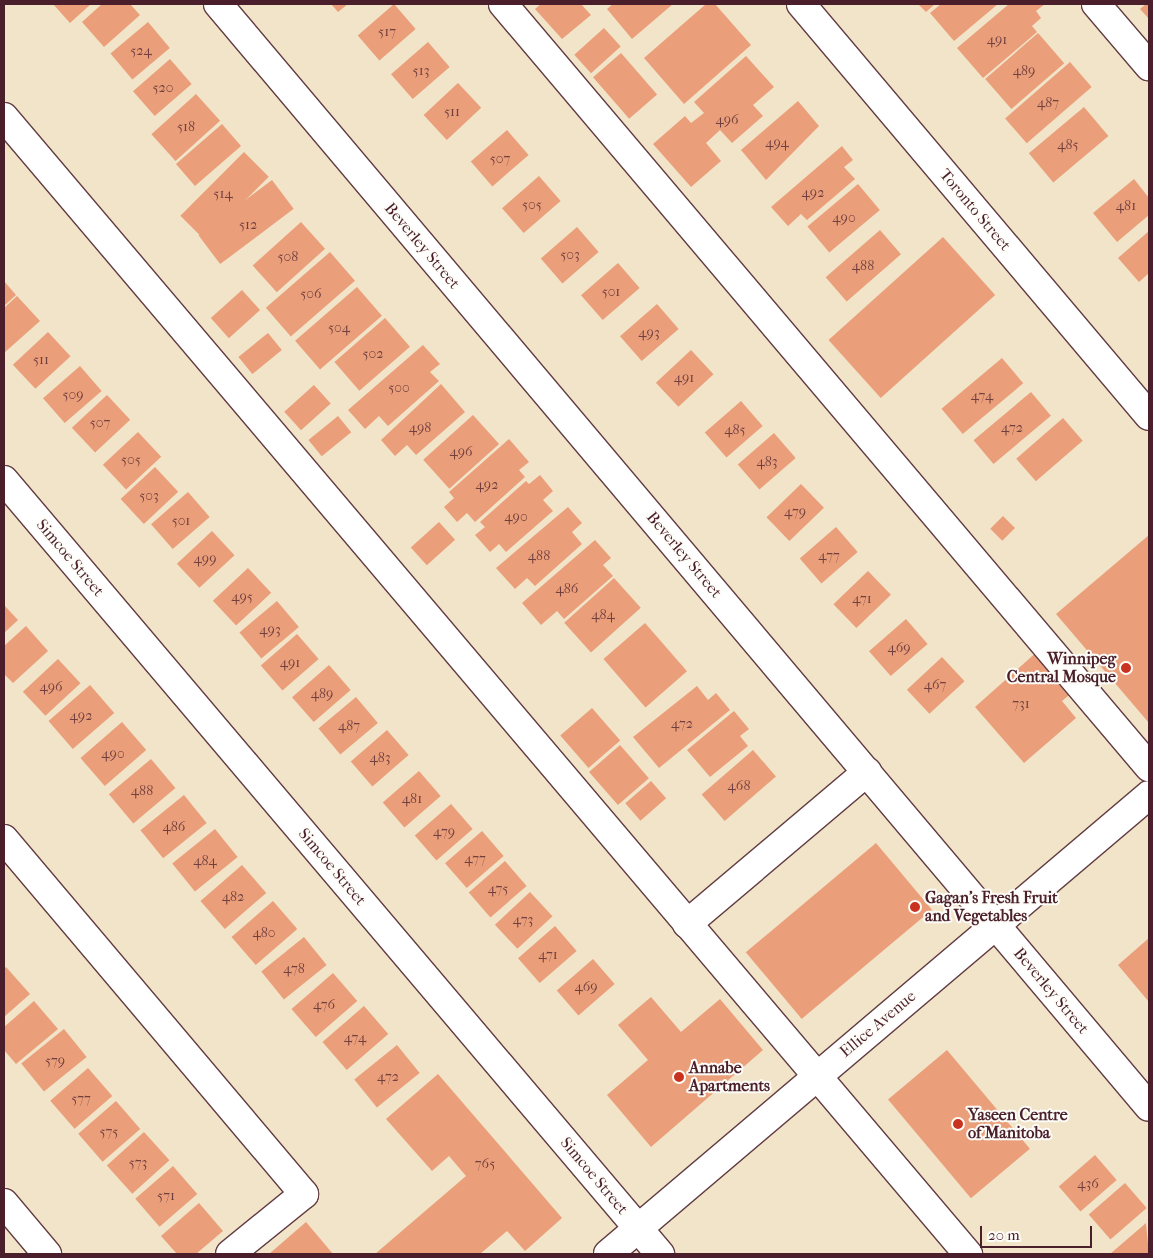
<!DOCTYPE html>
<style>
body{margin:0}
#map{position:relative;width:1153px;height:1258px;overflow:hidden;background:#f1e4c9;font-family:"IM FELL French Canon",serif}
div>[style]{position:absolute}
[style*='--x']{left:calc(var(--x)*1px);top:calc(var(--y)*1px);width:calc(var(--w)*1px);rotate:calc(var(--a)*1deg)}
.building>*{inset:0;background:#ea9f7a;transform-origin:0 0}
.roads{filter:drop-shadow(1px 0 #633d43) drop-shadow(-1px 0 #633d43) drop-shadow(0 1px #633d43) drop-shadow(0 -1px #633d43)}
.minor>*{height:28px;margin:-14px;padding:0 14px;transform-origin:14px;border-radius:14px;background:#fff}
.major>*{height:28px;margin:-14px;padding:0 14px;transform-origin:14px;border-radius:14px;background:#fff}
.dots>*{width:14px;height:14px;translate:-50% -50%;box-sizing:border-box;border:2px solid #fdfcf7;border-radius:50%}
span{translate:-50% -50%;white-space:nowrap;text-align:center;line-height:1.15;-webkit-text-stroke:4px #fdfcf7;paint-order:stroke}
.number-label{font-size:14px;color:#723f3f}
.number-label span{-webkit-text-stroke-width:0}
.street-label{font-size:16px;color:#4a1f2b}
.poi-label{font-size:16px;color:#4a1f2b;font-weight:700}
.right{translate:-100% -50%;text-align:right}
.left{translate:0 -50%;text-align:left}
.frame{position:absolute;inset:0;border:5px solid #4a1f2b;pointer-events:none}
.scale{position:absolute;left:980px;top:1226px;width:112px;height:22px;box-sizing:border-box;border:2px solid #4a1f2b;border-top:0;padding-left:6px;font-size:15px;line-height:18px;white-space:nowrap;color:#4a1f2b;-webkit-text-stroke:4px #fdfcf7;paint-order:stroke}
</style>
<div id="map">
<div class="building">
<div style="clip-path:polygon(53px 4px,91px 4px,70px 23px)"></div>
<div style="clip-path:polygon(102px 4px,130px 4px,140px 15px,104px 47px,82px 22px)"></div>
<div style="clip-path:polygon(331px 4px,348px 4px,338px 12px)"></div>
<div style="left:394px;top:4px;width:33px;height:48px;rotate:49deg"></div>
<div style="clip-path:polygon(541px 4px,581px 4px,591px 15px,562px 39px,535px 9px)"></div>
<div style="clip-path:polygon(613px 4px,673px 4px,632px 39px,607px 9px)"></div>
<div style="clip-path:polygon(706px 4px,715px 4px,751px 45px,684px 104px,644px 58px)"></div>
<div style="clip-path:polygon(918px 4px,935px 4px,926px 12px)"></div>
<div style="clip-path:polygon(941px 4px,998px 4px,954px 41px,930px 13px)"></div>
<div style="clip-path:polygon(1009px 4px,1045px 4px,1036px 11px,1041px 18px,1032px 26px,1037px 32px,983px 78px,957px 48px)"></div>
<div style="clip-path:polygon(1146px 4px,1149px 4px,1149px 19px,1140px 9px)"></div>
<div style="left:148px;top:22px;width:34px;height:49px;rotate:50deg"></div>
<div style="left:604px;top:28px;width:25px;height:40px;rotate:48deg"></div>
<div style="left:1038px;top:33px;width:40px;height:70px;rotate:49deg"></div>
<div style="left:428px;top:42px;width:33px;height:49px;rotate:49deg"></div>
<div style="left:621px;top:53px;width:55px;height:37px;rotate:49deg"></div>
<div style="clip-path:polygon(746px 56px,774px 87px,753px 105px,763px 116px,732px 143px,720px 130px,706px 143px,721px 161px,691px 187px,653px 144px,685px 116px,691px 123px,704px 113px,694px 102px)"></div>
<div style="left:170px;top:59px;width:33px;height:49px;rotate:49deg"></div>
<div style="left:1070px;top:62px;width:33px;height:86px;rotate:49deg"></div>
<div style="left:458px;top:83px;width:34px;height:47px;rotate:47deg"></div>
<div style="left:196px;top:94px;width:36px;height:60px;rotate:48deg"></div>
<div style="clip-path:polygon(798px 101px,819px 126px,766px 180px,741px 150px)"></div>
<div style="left:1084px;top:107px;width:38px;height:72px;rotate:50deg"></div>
<div style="left:222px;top:124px;width:29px;height:61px;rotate:49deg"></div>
<div style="left:507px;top:130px;width:33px;height:48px;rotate:49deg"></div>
<div style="clip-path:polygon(842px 146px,853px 160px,844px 167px,855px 179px,807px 220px,801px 214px,788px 226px,771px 207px)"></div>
<div style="left:244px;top:152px;width:35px;height:90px;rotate:45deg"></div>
<div style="left:539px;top:176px;width:33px;height:49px;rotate:49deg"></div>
<div style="clip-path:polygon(1134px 179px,1149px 198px,1149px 215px,1117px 242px,1093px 213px)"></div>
<div style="left:272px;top:180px;width:36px;height:92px;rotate:53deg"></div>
<div style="left:858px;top:184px;width:34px;height:66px;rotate:50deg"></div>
<div style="left:301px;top:222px;width:36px;height:65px;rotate:48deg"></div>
<div style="left:577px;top:227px;width:33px;height:48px;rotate:49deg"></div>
<div style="left:880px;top:230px;width:32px;height:72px;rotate:49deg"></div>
<div style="clip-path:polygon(1149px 231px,1149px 273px,1139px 282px,1118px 258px)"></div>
<div style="left:943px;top:237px;width:78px;height:154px;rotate:48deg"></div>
<div style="left:330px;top:252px;width:38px;height:85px;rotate:49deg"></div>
<div style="left:618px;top:263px;width:33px;height:49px;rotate:49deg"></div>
<div style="clip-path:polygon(4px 281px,16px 295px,4px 306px)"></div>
<div style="left:357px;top:287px;width:38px;height:82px;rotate:49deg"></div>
<div style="left:242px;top:290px;width:27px;height:42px;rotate:48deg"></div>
<div style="clip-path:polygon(17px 296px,40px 321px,4px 353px,4px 308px)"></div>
<div style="left:657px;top:304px;width:33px;height:49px;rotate:49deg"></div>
<div style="left:385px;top:318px;width:38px;height:67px;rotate:49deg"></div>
<div style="left:48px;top:332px;width:33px;height:48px;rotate:47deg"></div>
<div style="left:268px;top:333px;width:22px;height:38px;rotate:51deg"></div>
<div style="clip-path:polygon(423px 345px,440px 364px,430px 372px,439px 381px,388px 426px,379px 416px,365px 429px,348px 410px)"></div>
<div style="left:691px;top:350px;width:33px;height:48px;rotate:47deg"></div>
<div style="left:1002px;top:358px;width:33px;height:79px;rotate:50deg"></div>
<div style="left:80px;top:366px;width:33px;height:49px;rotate:49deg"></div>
<div style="clip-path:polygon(441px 384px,465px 412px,416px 455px,407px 445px,395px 456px,381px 440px)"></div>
<div style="left:314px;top:385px;width:25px;height:40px;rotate:48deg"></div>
<div style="left:1031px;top:392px;width:31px;height:75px;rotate:50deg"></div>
<div style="left:107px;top:395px;width:34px;height:48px;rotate:47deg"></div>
<div style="left:741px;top:401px;width:33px;height:48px;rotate:49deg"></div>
<div style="left:473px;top:415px;width:39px;height:67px;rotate:48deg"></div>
<div style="left:338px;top:416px;width:21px;height:38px;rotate:51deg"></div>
<div style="left:1063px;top:418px;width:30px;height:62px;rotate:49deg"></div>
<div style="left:138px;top:432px;width:34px;height:48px;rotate:47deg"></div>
<div style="left:774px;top:433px;width:33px;height:48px;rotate:49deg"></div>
<div style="clip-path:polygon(509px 439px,529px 462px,519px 470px,525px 477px,475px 522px,467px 513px,457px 522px,444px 507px,454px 498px,449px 492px)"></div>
<div style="left:155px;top:467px;width:34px;height:47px;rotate:47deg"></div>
<div style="clip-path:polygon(540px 475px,553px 491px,543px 500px,553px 511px,506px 552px,499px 544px,490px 552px,475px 535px,485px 527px,480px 522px,526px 481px,529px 484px)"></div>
<div style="left:801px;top:484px;width:33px;height:48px;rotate:46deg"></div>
<div style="left:188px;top:492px;width:33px;height:49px;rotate:49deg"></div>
<div style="clip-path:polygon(568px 507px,582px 523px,572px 532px,582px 544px,535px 586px,527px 578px,515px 589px,496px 568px)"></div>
<div style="left:1003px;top:516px;width:17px;height:18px;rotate:45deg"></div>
<div style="left:439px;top:522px;width:24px;height:38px;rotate:48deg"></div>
<div style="left:836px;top:527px;width:33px;height:48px;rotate:49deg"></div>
<div style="left:212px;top:531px;width:33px;height:48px;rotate:47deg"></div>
<div style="clip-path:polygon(1149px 535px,1149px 723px,1056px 614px)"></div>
<div style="clip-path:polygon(595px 540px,611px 558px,603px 565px,613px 576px,564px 619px,557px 611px,541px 625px,522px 603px)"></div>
<div style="left:248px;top:568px;width:34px;height:48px;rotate:47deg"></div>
<div style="left:868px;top:571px;width:33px;height:48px;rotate:46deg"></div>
<div style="left:614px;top:578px;width:40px;height:67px;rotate:48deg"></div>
<div style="left:277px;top:601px;width:34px;height:49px;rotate:50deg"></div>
<div style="clip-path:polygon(4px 605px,18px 620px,4px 633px)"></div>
<div style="left:906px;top:619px;width:33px;height:49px;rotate:49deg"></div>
<div style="left:645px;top:623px;width:64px;height:55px;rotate:49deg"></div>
<div style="clip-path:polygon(26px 626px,48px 651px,13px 683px,4px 674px,4px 646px)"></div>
<div style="left:297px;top:634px;width:33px;height:48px;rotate:49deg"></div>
<div style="clip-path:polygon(1039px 650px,1074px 691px,1062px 701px,1076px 718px,1024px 763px,975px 707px)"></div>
<div style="left:942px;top:657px;width:33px;height:48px;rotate:47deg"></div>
<div style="left:58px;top:659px;width:33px;height:48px;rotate:47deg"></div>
<div style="left:329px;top:665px;width:33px;height:49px;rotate:49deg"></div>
<div style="left:90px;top:685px;width:37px;height:55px;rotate:49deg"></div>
<div style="clip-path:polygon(697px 686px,708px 700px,716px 693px,730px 710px,659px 768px,633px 737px)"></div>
<div style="left:356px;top:697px;width:34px;height:49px;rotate:50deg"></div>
<div style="left:592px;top:708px;width:43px;height:42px;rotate:49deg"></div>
<div style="clip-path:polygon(734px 711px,749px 729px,740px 736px,748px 746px,710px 777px,687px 750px)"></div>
<div style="left:122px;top:722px;width:37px;height:55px;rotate:49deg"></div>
<div style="left:387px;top:730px;width:33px;height:48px;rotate:49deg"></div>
<div style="left:620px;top:745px;width:44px;height:41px;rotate:49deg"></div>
<div style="left:753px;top:750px;width:35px;height:68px;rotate:49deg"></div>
<div style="left:151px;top:759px;width:38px;height:55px;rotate:50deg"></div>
<div style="left:419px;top:771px;width:33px;height:48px;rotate:49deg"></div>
<div style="left:651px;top:781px;width:23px;height:34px;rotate:49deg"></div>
<div style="left:184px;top:795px;width:36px;height:56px;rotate:51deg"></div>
<div style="left:451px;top:804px;width:33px;height:48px;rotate:49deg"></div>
<div style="left:215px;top:829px;width:36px;height:55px;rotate:51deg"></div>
<div style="left:482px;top:831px;width:33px;height:49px;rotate:49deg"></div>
<div style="left:876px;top:843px;width:87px;height:170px;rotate:50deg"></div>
<div style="left:505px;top:861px;width:33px;height:48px;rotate:49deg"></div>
<div style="left:242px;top:865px;width:37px;height:55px;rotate:49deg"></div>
<div style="left:530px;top:892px;width:33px;height:48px;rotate:47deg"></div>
<div style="left:273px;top:901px;width:37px;height:55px;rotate:49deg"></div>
<div style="left:555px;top:926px;width:33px;height:49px;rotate:49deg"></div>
<div style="left:304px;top:937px;width:36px;height:55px;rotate:51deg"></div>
<div style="clip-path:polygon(1149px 938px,1149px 1002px,1118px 965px)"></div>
<div style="left:593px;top:959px;width:33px;height:48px;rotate:49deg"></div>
<div style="clip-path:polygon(6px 967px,30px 994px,4px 1017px,4px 969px)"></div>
<div style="left:333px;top:973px;width:37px;height:55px;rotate:49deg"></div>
<div style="clip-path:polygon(651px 997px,681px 1032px,720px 999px,763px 1050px,651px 1147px,607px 1095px,648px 1060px,618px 1025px)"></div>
<div style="clip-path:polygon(34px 1001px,58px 1029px,16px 1064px,4px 1050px,4px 1027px)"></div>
<div style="left:364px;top:1006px;width:37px;height:55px;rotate:49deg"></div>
<div style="left:64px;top:1029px;width:36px;height:55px;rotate:51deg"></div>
<div style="left:397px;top:1045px;width:36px;height:55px;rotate:51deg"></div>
<div style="left:947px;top:1050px;width:129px;height:77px;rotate:50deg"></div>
<div style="left:88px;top:1068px;width:37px;height:50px;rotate:49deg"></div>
<div style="clip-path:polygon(438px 1074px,562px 1218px,525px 1251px,507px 1231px,480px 1254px,375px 1254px,466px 1176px,449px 1156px,432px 1171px,386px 1119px)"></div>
<div style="left:116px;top:1101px;width:37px;height:50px;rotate:49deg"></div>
<div style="left:144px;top:1132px;width:38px;height:50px;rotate:48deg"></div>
<div style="left:1095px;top:1155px;width:33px;height:48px;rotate:49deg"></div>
<div style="left:173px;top:1166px;width:37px;height:50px;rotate:49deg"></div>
<div style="left:1125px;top:1183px;width:33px;height:48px;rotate:49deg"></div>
<div style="clip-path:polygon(199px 1203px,223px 1231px,196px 1254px,177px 1254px,161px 1236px)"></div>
<div style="clip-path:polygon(306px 1222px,333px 1254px,269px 1254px)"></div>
<div style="clip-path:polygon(1146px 1223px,1149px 1254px,1110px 1254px)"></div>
</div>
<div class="roads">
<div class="minor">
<div style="--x:218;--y:4;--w:1443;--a:49.83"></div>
<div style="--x:503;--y:4;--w:1000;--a:49.75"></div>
<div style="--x:801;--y:4;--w:539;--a:49.81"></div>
<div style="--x:1096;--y:4;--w:82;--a:49.5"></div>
<div style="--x:4;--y:117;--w:1491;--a:49.71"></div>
<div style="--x:4;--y:480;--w:1015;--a:49.72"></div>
<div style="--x:4;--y:839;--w:465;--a:49.8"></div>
<div style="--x:304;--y:1194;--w:95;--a:141"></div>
<div style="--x:687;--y:924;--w:236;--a:-40.2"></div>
<div style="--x:4;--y:1203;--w:67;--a:49.9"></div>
</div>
<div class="major">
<div style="--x:608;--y:1254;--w:709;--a:-40.31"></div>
</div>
</div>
<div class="dots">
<div style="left:1126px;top:668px;background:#c8321e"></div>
<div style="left:915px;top:907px;background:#c8321e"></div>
<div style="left:679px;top:1077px;background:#c8321e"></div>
<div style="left:958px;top:1124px;background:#c8321e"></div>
</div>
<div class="number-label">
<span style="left:387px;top:32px">517</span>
<span style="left:997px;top:40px">491</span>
<span style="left:141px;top:51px">524</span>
<span style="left:421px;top:71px">513</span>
<span style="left:1024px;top:71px">489</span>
<span style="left:163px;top:88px">520</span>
<span style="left:1048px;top:103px">487</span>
<span style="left:452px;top:112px">511</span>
<span style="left:727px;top:120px">496</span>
<span style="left:186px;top:127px">518</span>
<span style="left:777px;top:143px">494</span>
<span style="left:1068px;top:145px">485</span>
<span style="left:500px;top:159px">507</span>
<span style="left:813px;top:193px">492</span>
<span style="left:223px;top:194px">514</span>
<span style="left:532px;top:205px">505</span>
<span style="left:1126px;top:206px">481</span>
<span style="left:844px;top:218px">490</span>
<span style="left:248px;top:225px">512</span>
<span style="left:570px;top:255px">503</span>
<span style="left:288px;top:257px">508</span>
<span style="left:863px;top:266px">488</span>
<span style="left:611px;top:292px">501</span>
<span style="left:311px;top:294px">506</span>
<span style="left:339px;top:328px">504</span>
<span style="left:649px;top:333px">493</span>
<span style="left:373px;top:354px">502</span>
<span style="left:41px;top:360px">511</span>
<span style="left:684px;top:378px">491</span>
<span style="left:399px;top:388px">500</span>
<span style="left:73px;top:395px">509</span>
<span style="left:982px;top:396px">474</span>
<span style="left:100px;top:423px">507</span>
<span style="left:420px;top:428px">498</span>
<span style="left:1012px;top:428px">472</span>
<span style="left:735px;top:430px">485</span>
<span style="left:461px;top:452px">496</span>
<span style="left:131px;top:460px">505</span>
<span style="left:767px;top:462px">483</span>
<span style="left:487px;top:485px">492</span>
<span style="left:149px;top:496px">503</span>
<span style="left:795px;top:512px">479</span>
<span style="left:516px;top:517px">490</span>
<span style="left:181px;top:521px">501</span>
<span style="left:539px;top:556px">488</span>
<span style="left:829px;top:556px">477</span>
<span style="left:205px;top:559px">499</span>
<span style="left:567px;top:589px">486</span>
<span style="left:242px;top:597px">495</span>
<span style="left:862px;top:599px">471</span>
<span style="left:603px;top:615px">484</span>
<span style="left:270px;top:630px">493</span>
<span style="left:899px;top:648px">469</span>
<span style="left:290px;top:663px">491</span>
<span style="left:935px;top:685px">467</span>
<span style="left:51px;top:687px">496</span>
<span style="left:322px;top:694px">489</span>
<span style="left:1021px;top:704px">731</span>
<span style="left:81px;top:716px">492</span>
<span style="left:682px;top:724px">472</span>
<span style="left:349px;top:726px">487</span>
<span style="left:113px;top:754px">490</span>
<span style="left:380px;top:758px">483</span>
<span style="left:739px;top:786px">468</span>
<span style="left:142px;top:791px">488</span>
<span style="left:412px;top:799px">481</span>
<span style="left:174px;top:827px">486</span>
<span style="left:444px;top:832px">479</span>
<span style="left:475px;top:859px">477</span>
<span style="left:205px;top:861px">484</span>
<span style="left:498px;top:889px">475</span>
<span style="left:233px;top:897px">482</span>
<span style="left:523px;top:920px">473</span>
<span style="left:264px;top:933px">480</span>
<span style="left:548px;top:955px">471</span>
<span style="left:294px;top:969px">478</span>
<span style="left:586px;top:987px">469</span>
<span style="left:324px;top:1005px">476</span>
<span style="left:355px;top:1038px">474</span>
<span style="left:55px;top:1061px">579</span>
<span style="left:388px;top:1077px">472</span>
<span style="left:81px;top:1099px">577</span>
<span style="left:109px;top:1132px">575</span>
<span style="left:138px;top:1163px">573</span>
<span style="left:485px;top:1164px">765</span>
<span style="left:1088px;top:1184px">436</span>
<span style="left:166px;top:1196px">571</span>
</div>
<div class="street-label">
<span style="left:975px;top:210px;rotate:50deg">Toronto Street</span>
<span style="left:422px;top:246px;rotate:50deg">Beverley Street</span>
<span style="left:684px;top:555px;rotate:50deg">Beverley Street</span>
<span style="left:70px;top:558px;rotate:50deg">Simcoe Street</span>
<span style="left:332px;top:867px;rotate:50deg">Simcoe Street</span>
<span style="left:1051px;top:991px;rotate:50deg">Beverley Street</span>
<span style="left:878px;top:1024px;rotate:-40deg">Ellice Avenue</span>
<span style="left:594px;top:1176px;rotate:50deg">Simcoe Street</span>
</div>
<div class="poi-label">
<span class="right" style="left:1116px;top:668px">Winnipeg<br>Central Mosque</span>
<span class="left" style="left:925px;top:907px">Gagan's Fresh Fruit<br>and Vegetables</span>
<span class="left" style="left:689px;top:1077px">Annabe<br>Apartments</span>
<span class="left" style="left:968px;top:1124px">Yaseen Centre<br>of Manitoba</span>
</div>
<div class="frame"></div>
<div class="scale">20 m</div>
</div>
